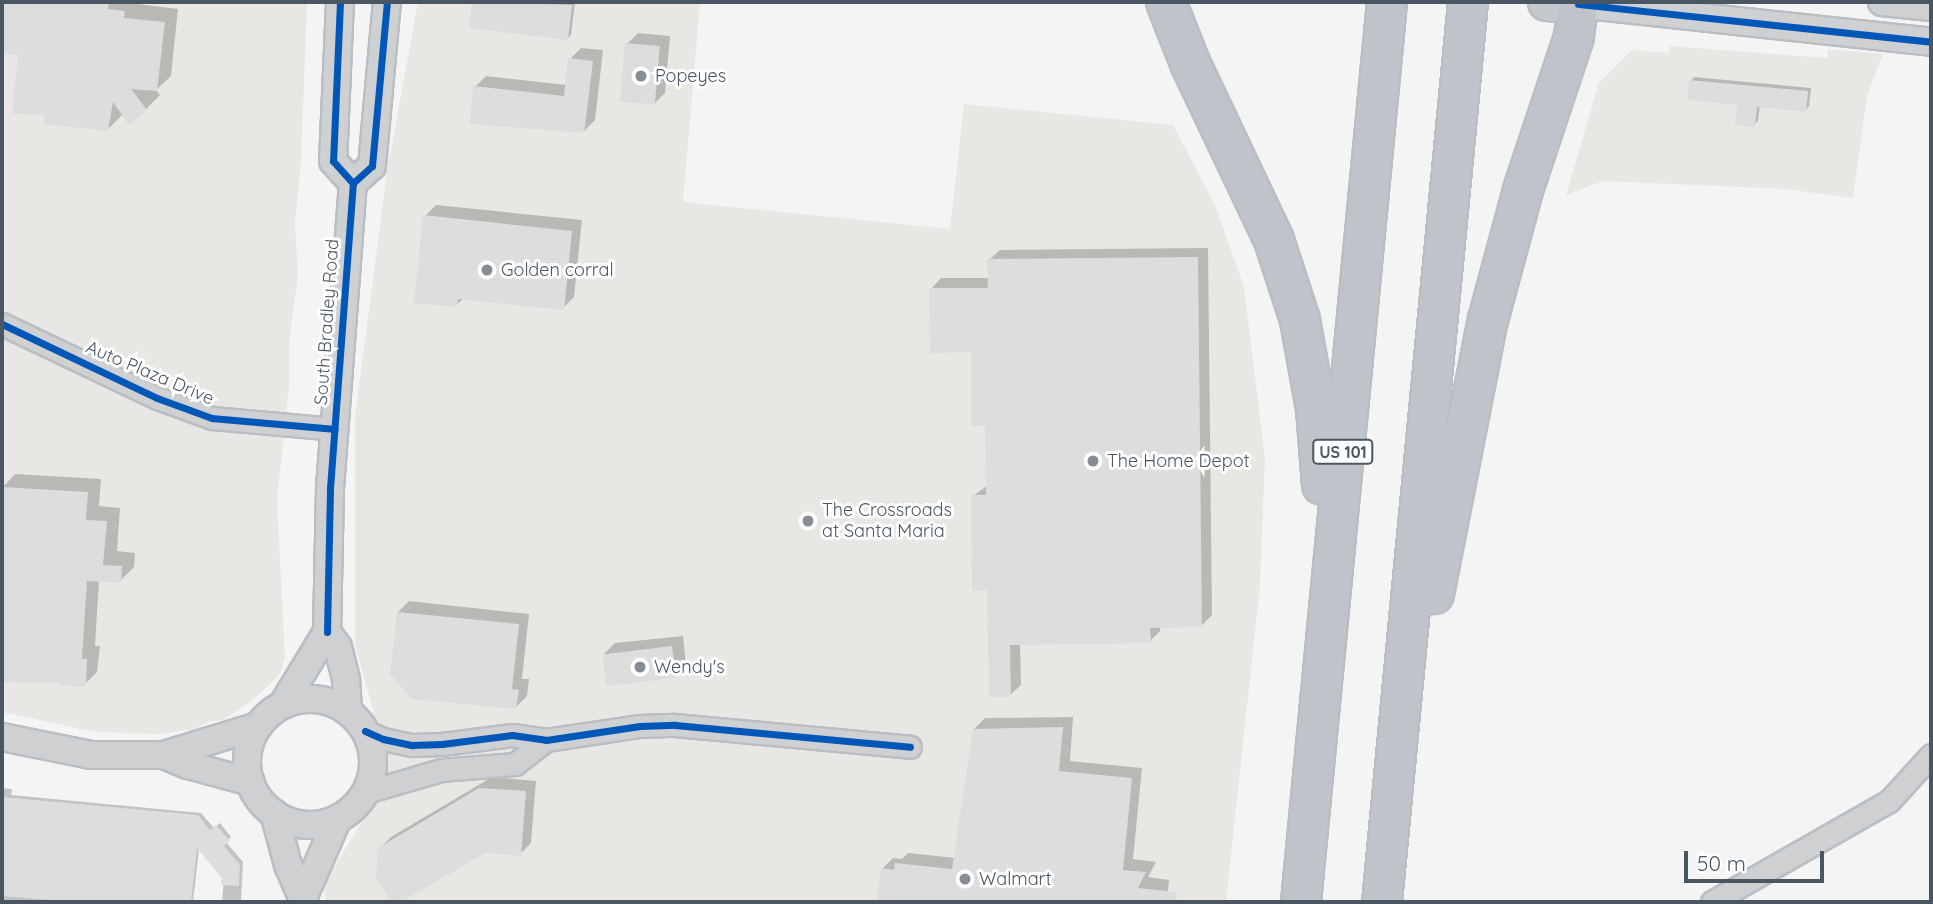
<!DOCTYPE html>
<style>
body{margin:0}
#map{position:relative;width:1933px;height:904px;overflow:hidden;background:#f4f4f4;font-family:Quicksand,sans-serif}
div>[style]{position:absolute}
[style*='--x']{left:calc(var(--x)*1px);top:calc(var(--y)*1px);width:calc(var(--w)*1px);rotate:calc(var(--a)*1deg)}
.commercial>*{inset:0;background:#e8e7e3}
.shadow>*{inset:0;background:#0003}
.building>*{inset:0;background:#ddddde;transform-origin:0 0}
.roads{filter:drop-shadow(2px 0 #b9bec3) drop-shadow(-2px 0 #b9bec3) drop-shadow(0 2px #b9bec3) drop-shadow(0 -2px #b9bec3)}
.minor>*{height:21px;margin:-10.5px;padding:0 10.5px;transform-origin:10.5px;border-radius:10.5px;background:#ced0d2}
.tertiary>*{height:26px;margin:-13px;padding:0 13px;transform-origin:13px;border-radius:13px;background:#ced0d2}
.tertiary>.ring{margin:-13px;padding:0;box-sizing:content-box;background:none;border:26px solid #ced0d2;border-radius:50%}
.trunk>*{height:35px;margin:-17.5px;padding:0 17.5px;transform-origin:17.5px;border-radius:17.5px;background:#c4c9cd}
.motorway>*{height:38px;margin:-19px;padding:0 19px;transform-origin:19px;border-radius:19px;background:#bec4c9}
.cycleway>*{height:7px;margin:-3.5px;padding:0 3.5px;transform-origin:3.5px;border-radius:3.5px;background:#0057b8}
.dots>*{width:19px;height:19px;translate:-50% -50%;box-sizing:border-box;border:4px solid #fff;border-radius:50%}
span{translate:-50% -50%;white-space:nowrap;text-align:center;line-height:1.15;-webkit-text-stroke:6px #fff;paint-order:stroke}
.shield-label span{padding:2px 5px;background:#fff;border:2px solid;border-radius:5px;-webkit-text-stroke-width:0}
.shield-label{font-size:16px;color:#4a5661;font-weight:700}
.poi-label{font-size:18px;color:#4a5661}
.left{translate:0 -50%;text-align:left}
.street-label{font-size:18px;color:#4a5661}
.frame{position:absolute;inset:0;border:4px solid #4a5661;pointer-events:none}
.scale{position:absolute;left:1684px;top:851px;width:140px;height:32px;box-sizing:border-box;border:4px solid #4a5661;border-top:0;padding-left:9px;font-size:21px;line-height:24px;white-space:nowrap;color:#4a5661;-webkit-text-stroke:5px #fff;paint-order:stroke}
</style>
<div id="map">
<div class="commercial">
<div style="clip-path:polygon(2px 2px,307px 2px,301px 161px,295px 223px,298px 275px,289px 342px,289px 386px,277px 500px,285px 657px,280px 674px,254px 699px,223px 720px,209px 721px,196px 729px,157px 734px,96px 732px,2px 712px)"></div>
<div style="clip-path:polygon(418px 2px,700px 2px,683px 202px,950px 229px,964px 104px,1173px 125px,1215px 205px,1244px 287px,1265px 458px,1260px 585px,1226px 902px,326px 902px,323px 885px,369px 811px,373px 709px,355px 645px,355px 417px,387px 172px)"></div>
<div style="clip-path:polygon(1670px 46px,1827px 58px,1828px 49px,1883px 54px,1867px 96px,1853px 198px,1785px 189px,1603px 181px,1566px 195px,1599px 83px,1632px 50px,1669px 53px)"></div>
</div>
<div class="shadow">
<div style="clip-path:polygon(4px 2px,138px 2px,137px 4px,178px 9px,171px 76px,156px 90px,160px 95px,146px 109px,123px 114px,108px 129px,46px 114px,20px 54px,2px 52px)"></div>
<div style="clip-path:polygon(473px 2px,575px 2px,571px 35px,568px 38px,471px 27px)"></div>
<div style="clip-path:polygon(638px 33px,670px 36px,665px 93px,654px 104px,627px 44px)"></div>
<div style="clip-path:polygon(581px 48px,603px 50px,595px 120px,584px 131px,475px 87px,486px 76px,567px 85px,570px 59px)"></div>
<div style="clip-path:polygon(1694px 77px,1811px 88px,1809px 106px,1806px 110px,1760px 105px,1758px 121px,1754px 125px,1738px 103px,1691px 81px)"></div>
<div style="clip-path:polygon(436px 205px,582px 220px,574px 297px,563px 308px,464px 298px,456px 305px,425px 216px)"></div>
<div style="clip-path:polygon(1208px 248px,1212px 615px,1201px 626px,1160px 626px,1160px 631px,1150px 641px,1020px 643px,1021px 685px,1010px 695px,973px 496px,988px 485px,987px 425px,972px 351px,931px 289px,941px 278px,989px 278px,989px 260px,1000px 250px)"></div>
<div style="clip-path:polygon(15px 474px,101px 479px,99px 506px,120px 508px,117px 551px,135px 553px,134px 567px,120px 581px,99px 580px,95px 646px,100px 646px,97px 672px,83px 686px,2px 661px,2px 488px)"></div>
<div style="clip-path:polygon(409px 601px,529px 614px,522px 679px,529px 679px,527px 696px,516px 707px,398px 612px)"></div>
<div style="clip-path:polygon(683px 636px,686px 665px,675px 676px,604px 654px,615px 643px)"></div>
<div style="clip-path:polygon(1073px 717px,1070px 761px,1142px 768px,1133px 859px,1156px 862px,1148px 877px,1169px 880px,1167px 902px,879px 902px,882px 869px,893px 858px,902px 859px,908px 853px,956px 858px,974px 729px,985px 718px)"></div>
<div style="clip-path:polygon(492px 777px,536px 781px,531px 843px,520px 854px,484px 851px,393px 902px,377px 877px,380px 848px,391px 837px)"></div>
<div style="clip-path:polygon(2px 788px,12px 789px,11px 795px,201px 813px,214px 828px,220px 823px,231px 837px,226px 842px,243px 862px,241px 902px,222px 902px,224px 878px,199px 848px,193px 902px,2px 902px)"></div>
</div>
<div class="building">
<div style="clip-path:polygon(2px 2px,109px 2px,108px 9px,125px 11px,124px 18px,165px 22px,157px 91px,131px 89px,147px 110px,129px 125px,113px 102px,108px 131px,44px 124px,45px 116px,12px 113px,18px 55px,2px 54px)"></div>
<div style="clip-path:polygon(472px 2px,572px 5px,568px 40px,469px 28px)"></div>
<div style="left:625px;top:43px;width:35px;height:59px;rotate:5deg"></div>
<div style="clip-path:polygon(568px 58px,593px 61px,584px 133px,470px 124px,473px 86px,564px 96px)"></div>
<div style="clip-path:polygon(1689px 80px,1808px 91px,1806px 112px,1757px 107px,1755px 127px,1735px 125px,1737px 105px,1687px 100px)"></div>
<div style="clip-path:polygon(423px 215px,572px 231px,564px 310px,458px 299px,457px 307px,414px 303px)"></div>
<div style="clip-path:polygon(1198px 257px,1202px 627px,1150px 628px,1151px 643px,1010px 645px,1011px 697px,989px 697px,987px 590px,972px 591px,971px 495px,986px 495px,985px 426px,971px 426px,971px 352px,930px 353px,929px 288px,988px 288px,987px 259px)"></div>
<div style="clip-path:polygon(2px 487px,88px 492px,86px 520px,107px 521px,103px 565px,122px 566px,121px 583px,87px 581px,82px 659px,87px 659px,86px 687px,58px 685px,58px 683px,2px 682px)"></div>
<div style="clip-path:polygon(397px 612px,519px 624px,512px 689px,519px 690px,516px 709px,412px 699px,390px 674px)"></div>
<div style="left:672px;top:646px;width:32px;height:70px;rotate:83deg"></div>
<div style="clip-path:polygon(1063px 727px,1059px 771px,1132px 778px,1123px 870px,1146px 872px,1138px 888px,1177px 892px,1176px 902px,877px 902px,881px 868px,894px 870px,895px 863px,952px 869px,973px 729px)"></div>
<div style="clip-path:polygon(479px 788px,526px 791px,521px 856px,485px 853px,401px 902px,391px 902px,376px 878px,378px 848px)"></div>
<div style="clip-path:polygon(2px 797px,198px 815px,210px 830px,216px 825px,230px 841px,224px 846px,240px 865px,239px 886px,221px 885px,222px 878px,197px 848px,191px 902px,77px 902px,2px 896px)"></div>
</div>
<div class="roads">
<div class="minor">
<div style="--x:2;--y:324;--w:172;--a:25.5"></div>
<div style="--x:157;--y:398;--w:59;--a:20"></div>
<div style="--x:212;--y:418;--w:123;--a:5.1"></div>
<div style="--x:365;--y:731;--w:20;--a:24"></div>
<div style="--x:383;--y:739;--w:30;--a:12"></div>
<div style="--x:412;--y:745;--w:30;--a:-2"></div>
<div style="--x:442;--y:744;--w:71;--a:-7.3"></div>
<div style="--x:512;--y:735;--w:34;--a:8"></div>
<div style="--x:546;--y:740;--w:95;--a:-8.5"></div>
<div style="--x:640;--y:726;--w:35;--a:-2"></div>
<div style="--x:675;--y:725;--w:236;--a:5.3"></div>
<div style="--x:366;--y:792;--w:78;--a:-16.3"></div>
<div style="--x:441;--y:770;--w:74;--a:-4.6"></div>
<div style="--x:515;--y:764;--w:39;--a:-38"></div>
<div style="--x:1712;--y:902;--w:204;--a:-29.7"></div>
<div style="--x:1889;--y:801;--w:62;--a:-47.6"></div>
</div>
<div class="tertiary">
<div style="--x:340;--y:2;--w:159;--a:92.5"></div>
<div style="--x:333;--y:161;--w:30;--a:48"></div>
<div style="--x:1882;--y:2;--w:49;--a:5.8"></div>
<div style="--x:1578;--y:4;--w:355;--a:6.1"></div>
<div style="--x:327;--y:632;--w:19;--a:54"></div>
<div style="--x:338;--y:647;--w:34;--a:76"></div>
<div style="--x:346;--y:680;--w:31;--a:86"></div>
<div class="ring" style="left:247px;top:699px;width:100px;height:100px"></div>
<div style="--x:283;--y:704;--w:84;--a:-58.6"></div>
<div style="--x:327;--y:632;--w:144;--a:-88.8"></div>
<div style="--x:330;--y:488;--w:306;--a:-85.7"></div>
<div style="--x:353;--y:183;--w:25;--a:-42"></div>
<div style="--x:372;--y:166;--w:165;--a:-84.8"></div>
<div style="--x:2;--y:737;--w:91;--a:11.4"></div>
<div style="--x:91;--y:755;--w:73;--a:0"></div>
<div style="--x:164;--y:755;--w:98;--a:-17.1"></div>
<div style="--x:164;--y:755;--w:26;--a:23"></div>
<div style="--x:188;--y:765;--w:65;--a:15.1"></div>
<div style="--x:274;--y:813;--w:54;--a:74.9"></div>
<div style="--x:288;--y:865;--w:40;--a:66.6"></div>
<div style="--x:303;--y:898;--w:87;--a:-66.4"></div>
</div>
<div class="trunk">
<div style="--x:1546;--y:2;--w:32;--a:4"></div>
</div>
<div class="motorway">
<div style="--x:1166;--y:2;--w:66;--a:68.5"></div>
<div style="--x:1190;--y:63;--w:196;--a:64.6"></div>
<div style="--x:1274;--y:240;--w:84;--a:72"></div>
<div style="--x:1300;--y:320;--w:90;--a:79.8"></div>
<div style="--x:1316;--y:409;--w:76;--a:85.5"></div>
<div style="--x:1434;--y:594;--w:279;--a:-78.9"></div>
<div style="--x:1488;--y:320;--w:135;--a:-74.9"></div>
<div style="--x:1523;--y:190;--w:161;--a:-71.6"></div>
<div style="--x:1574;--y:37;--w:35;--a:-83"></div>
<div style="--x:1301;--y:902;--w:904;--a:-84.54"></div>
<div style="--x:1382;--y:902;--w:904;--a:-84.54"></div>
</div>
</div>
<div class="cycleway">
<div style="--x:340;--y:2;--w:159;--a:92.5"></div>
<div style="--x:333;--y:161;--w:30;--a:48"></div>
<div style="--x:1578;--y:4;--w:355;--a:6.1"></div>
<div style="--x:2;--y:324;--w:172;--a:25.5"></div>
<div style="--x:157;--y:398;--w:59;--a:20"></div>
<div style="--x:212;--y:418;--w:123;--a:5.1"></div>
<div style="--x:327;--y:632;--w:144;--a:-88.8"></div>
<div style="--x:330;--y:488;--w:306;--a:-85.7"></div>
<div style="--x:353;--y:183;--w:25;--a:-42"></div>
<div style="--x:372;--y:166;--w:165;--a:-84.8"></div>
<div style="--x:365;--y:731;--w:20;--a:24"></div>
<div style="--x:383;--y:739;--w:30;--a:12"></div>
<div style="--x:412;--y:745;--w:30;--a:-2"></div>
<div style="--x:442;--y:744;--w:71;--a:-7.3"></div>
<div style="--x:512;--y:735;--w:34;--a:8"></div>
<div style="--x:546;--y:740;--w:95;--a:-8.5"></div>
<div style="--x:640;--y:726;--w:35;--a:-2"></div>
<div style="--x:675;--y:725;--w:236;--a:5.3"></div>
</div>
<div class="dots">
<div style="left:641px;top:76px;background:#868d94"></div>
<div style="left:487px;top:270px;background:#868d94"></div>
<div style="left:1093px;top:461px;background:#868d94"></div>
<div style="left:808px;top:521px;background:#868d94"></div>
<div style="left:640px;top:667px;background:#868d94"></div>
<div style="left:965px;top:879px;background:#868d94"></div>
</div>
<div class="shield-label">
<span style="left:1343px;top:452px">US 101</span>
</div>
<div class="poi-label">
<span class="left" style="left:655px;top:76px">Popeyes</span>
<span class="left" style="left:501px;top:270px">Golden corral</span>
<span class="left" style="left:1107px;top:461px">The Home Depot</span>
<span class="left" style="left:822px;top:521px">The Crossroads<br>at Santa Maria</span>
<span class="left" style="left:654px;top:667px">Wendy's</span>
<span class="left" style="left:979px;top:879px">Walmart</span>
</div>
<div class="street-label">
<span style="left:327px;top:322px;rotate:-86deg">South Bradley Road</span>
<span style="left:150px;top:373px;rotate:23deg">Auto Plaza Drive</span>
</div>
<div class="frame"></div>
<div class="scale">50 m</div>
</div>
